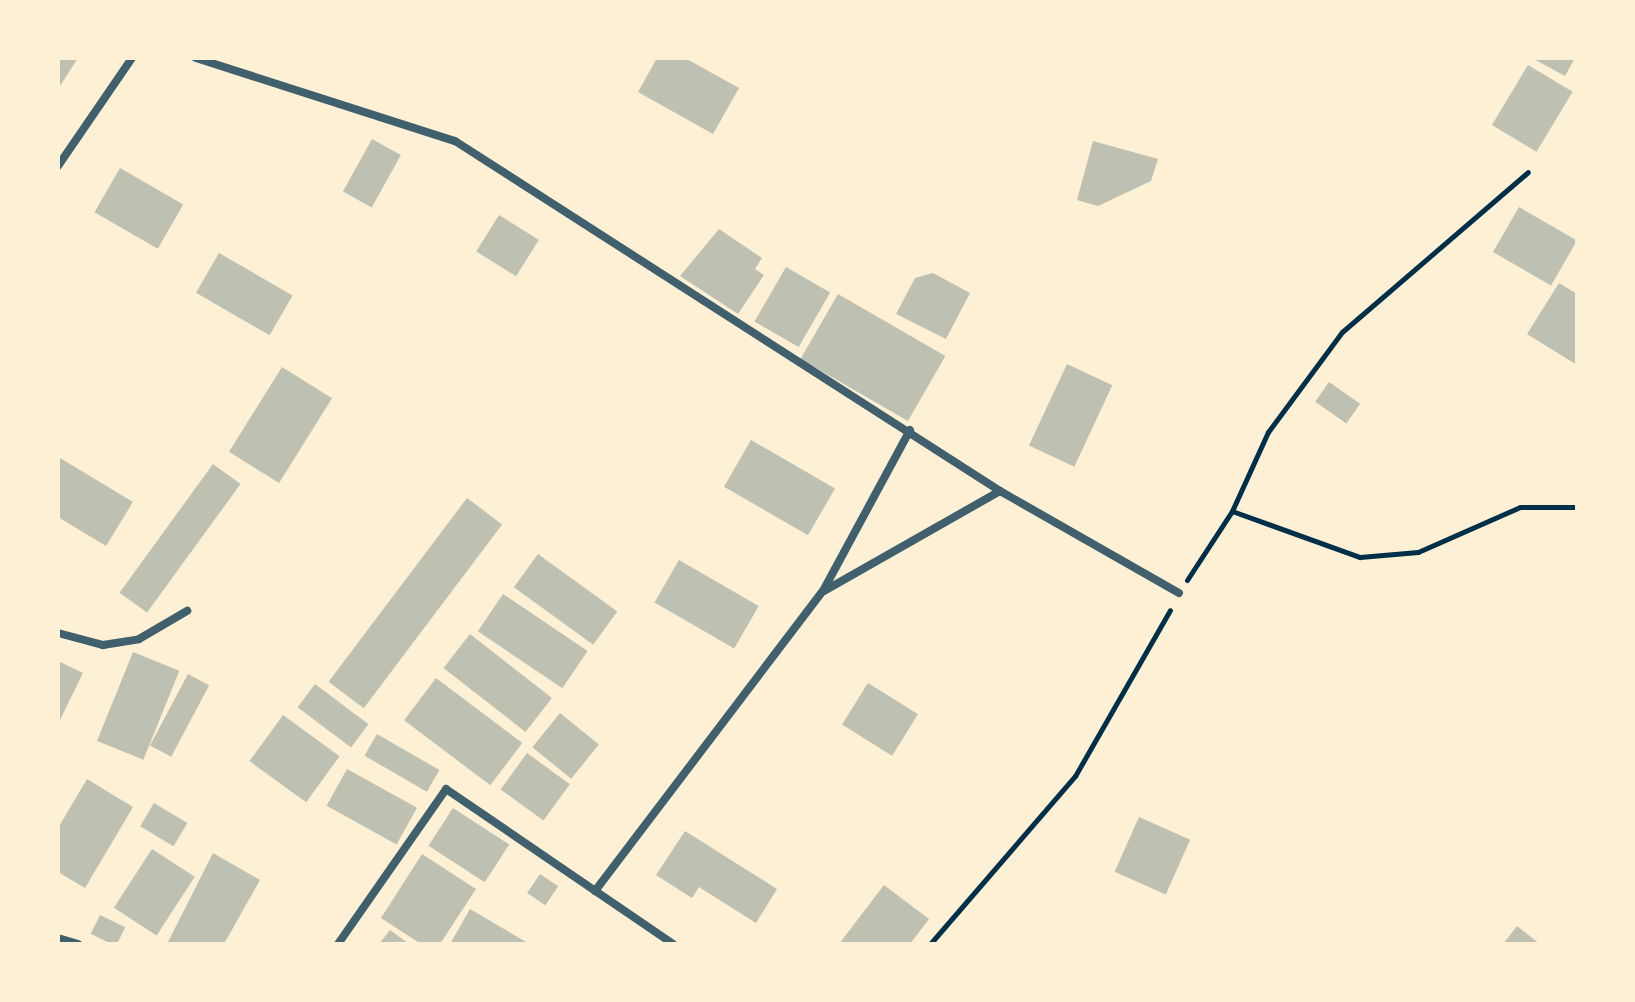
<!DOCTYPE html>
<style>
body{margin:0}
#map{position:relative;width:1635px;height:1002px;overflow:hidden;background:#fdf0d5;font-family:"Fira Sans",sans-serif}
div>[style]{position:absolute}
[style*='--x']{left:calc(var(--x)*1px);top:calc(var(--y)*1px);width:calc(var(--w)*1px);rotate:calc(var(--a)*1deg)}
.building>*{inset:0;background:#bec0b2;transform-origin:0 0}
.path>*{height:5px;margin:-2.5px;padding:0 2.5px;transform-origin:2.5px;border-radius:2.5px;background:#003049}
.minor>*{height:8px;margin:-4px;padding:0 4px;transform-origin:4px;border-radius:4px;background:#3f606c}
span{translate:-50% -50%;white-space:nowrap;text-align:center;line-height:1.15;-webkit-text-stroke:8px #fdf0d5;paint-order:stroke}
.frame{position:absolute;inset:0;border:60px solid #fdf0d5;pointer-events:none}
</style>
<div id="map">
<div class="building">
<div style="clip-path:polygon(58px 58px,78px 58px,58px 89px)"></div>
<div style="clip-path:polygon(657px 58px,685px 58px,739px 88px,713px 134px,638px 92px)"></div>
<div style="clip-path:polygon(1532px 58px,1575px 58px,1565px 76px)"></div>
<div style="left:1528px;top:65px;width:52px;height:70px;rotate:31deg"></div>
<div style="left:372px;top:139px;width:33px;height:60px;rotate:29deg"></div>
<div style="clip-path:polygon(1093px 141px,1158px 159px,1151px 181px,1098px 206px,1077px 200px)"></div>
<div style="left:120px;top:168px;width:73px;height:51px;rotate:30deg"></div>
<div style="left:1519px;top:207px;width:67px;height:52px;rotate:30deg"></div>
<div style="left:499px;top:215px;width:47px;height:43px;rotate:32deg"></div>
<div style="clip-path:polygon(719px 229px,762px 258px,755px 269px,764px 275px,738px 314px,680px 276px)"></div>
<div style="left:219px;top:253px;width:85px;height:46px;rotate:30deg"></div>
<div style="left:786px;top:267px;width:51px;height:63px;rotate:30deg"></div>
<div style="clip-path:polygon(933px 273px,970px 293px,946px 339px,896px 314px,915px 278px)"></div>
<div style="clip-path:polygon(1559px 283px,1577px 294px,1577px 365px,1527px 334px)"></div>
<div style="left:838px;top:294px;width:124px;height:75px;rotate:30deg"></div>
<div style="left:1067px;top:364px;width:50px;height:90px;rotate:25deg"></div>
<div style="left:282px;top:367px;width:59px;height:100px;rotate:32deg"></div>
<div style="left:1329px;top:382px;width:38px;height:24px;rotate:35deg"></div>
<div style="left:751px;top:440px;width:97px;height:54px;rotate:30deg"></div>
<div style="clip-path:polygon(60px 458px,133px 502px,106px 546px,58px 517px)"></div>
<div style="left:213px;top:464px;width:34px;height:159px;rotate:36deg"></div>
<div style="left:467px;top:498px;width:44px;height:230px;rotate:37deg"></div>
<div style="left:538px;top:554px;width:98px;height:41px;rotate:36deg"></div>
<div style="left:679px;top:560px;width:92px;height:49px;rotate:30deg"></div>
<div style="left:503px;top:594px;width:102px;height:45px;rotate:34deg"></div>
<div style="left:470px;top:634px;width:104px;height:43px;rotate:38deg"></div>
<div style="left:133px;top:652px;width:50px;height:96px;rotate:22deg"></div>
<div style="clip-path:polygon(58px 661px,83px 673px,58px 724px)"></div>
<div style="left:188px;top:674px;width:24px;height:81px;rotate:28deg"></div>
<div style="left:436px;top:678px;width:108px;height:53px;rotate:37deg"></div>
<div style="left:868px;top:683px;width:59px;height:49px;rotate:32deg"></div>
<div style="left:315px;top:684px;width:67px;height:29px;rotate:37deg"></div>
<div style="left:560px;top:713px;width:50px;height:44px;rotate:39deg"></div>
<div style="left:283px;top:715px;width:70px;height:57px;rotate:36deg"></div>
<div style="left:377px;top:734px;width:72px;height:25px;rotate:30deg"></div>
<div style="left:527px;top:753px;width:53px;height:45px;rotate:36deg"></div>
<div style="left:347px;top:769px;width:80px;height:42px;rotate:29deg"></div>
<div style="clip-path:polygon(87px 779px,133px 807px,85px 888px,58px 872px,58px 828px)"></div>
<div style="left:154px;top:803px;width:39px;height:27px;rotate:31deg"></div>
<div style="left:453px;top:808px;width:67px;height:45px;rotate:33deg"></div>
<div style="left:1139px;top:817px;width:56px;height:60px;rotate:24deg"></div>
<div style="clip-path:polygon(685px 831px,777px 889px,756px 923px,699px 887px,692px 898px,656px 875px)"></div>
<div style="left:152px;top:849px;width:51px;height:70px;rotate:33deg"></div>
<div style="clip-path:polygon(213px 853px,260px 880px,224px 944px,167px 944px)"></div>
<div style="clip-path:polygon(422px 854px,476px 889px,440px 944px,421px 944px,381px 918px)"></div>
<div style="left:540px;top:874px;width:22px;height:23px;rotate:34deg"></div>
<div style="clip-path:polygon(884px 885px,929px 919px,910px 944px,839px 944px)"></div>
<div style="clip-path:polygon(470px 909px,526px 942px,525px 944px,450px 944px)"></div>
<div style="left:100px;top:915px;width:28px;height:21px;rotate:26deg"></div>
<div style="clip-path:polygon(1517px 926px,1540px 944px,1503px 944px)"></div>
<div style="clip-path:polygon(390px 930px,409px 944px,379px 944px)"></div>
</div>
<div class="path">
<div style="--x:1232;--y:511;--w:136;--a:19.8"></div>
<div style="--x:1360;--y:557;--w:58;--a:-4.9"></div>
<div style="--x:1418;--y:552;--w:111;--a:-23.8"></div>
<div style="--x:1520;--y:507;--w:57;--a:0"></div>
<div style="--x:1187;--y:580;--w:82;--a:-56.9"></div>
<div style="--x:1232;--y:511;--w:87;--a:-65.5"></div>
<div style="--x:1268;--y:432;--w:124;--a:-53.5"></div>
<div style="--x:1342;--y:332;--w:245;--a:-40.7"></div>
<div style="--x:930;--y:944;--w:222;--a:-49.2"></div>
<div style="--x:1075;--y:776;--w:191;--a:-60.2"></div>
</div>
<div class="minor">
<div style="--x:196;--y:58;--w:272;--a:17.8"></div>
<div style="--x:455;--y:141;--w:648;--a:32.71"></div>
<div style="--x:1000;--y:491;--w:206;--a:29.7"></div>
<div style="--x:58;--y:166;--w:131;--a:-55.6"></div>
<div style="--x:824;--y:591;--w:202;--a:-29.6"></div>
<div style="--x:58;--y:633;--w:47;--a:14.9"></div>
<div style="--x:103;--y:645;--w:36;--a:-9"></div>
<div style="--x:139;--y:639;--w:56;--a:-30.3"></div>
<div style="--x:595;--y:891;--w:377;--a:-52.8"></div>
<div style="--x:823;--y:591;--w:183;--a:-61.6"></div>
<div style="--x:58;--y:938;--w:21;--a:17"></div>
<div style="--x:338;--y:944;--w:189;--a:-55.1"></div>
<div style="--x:446;--y:789;--w:275;--a:34.3"></div>
</div>
<div class="frame"></div>
</div>
